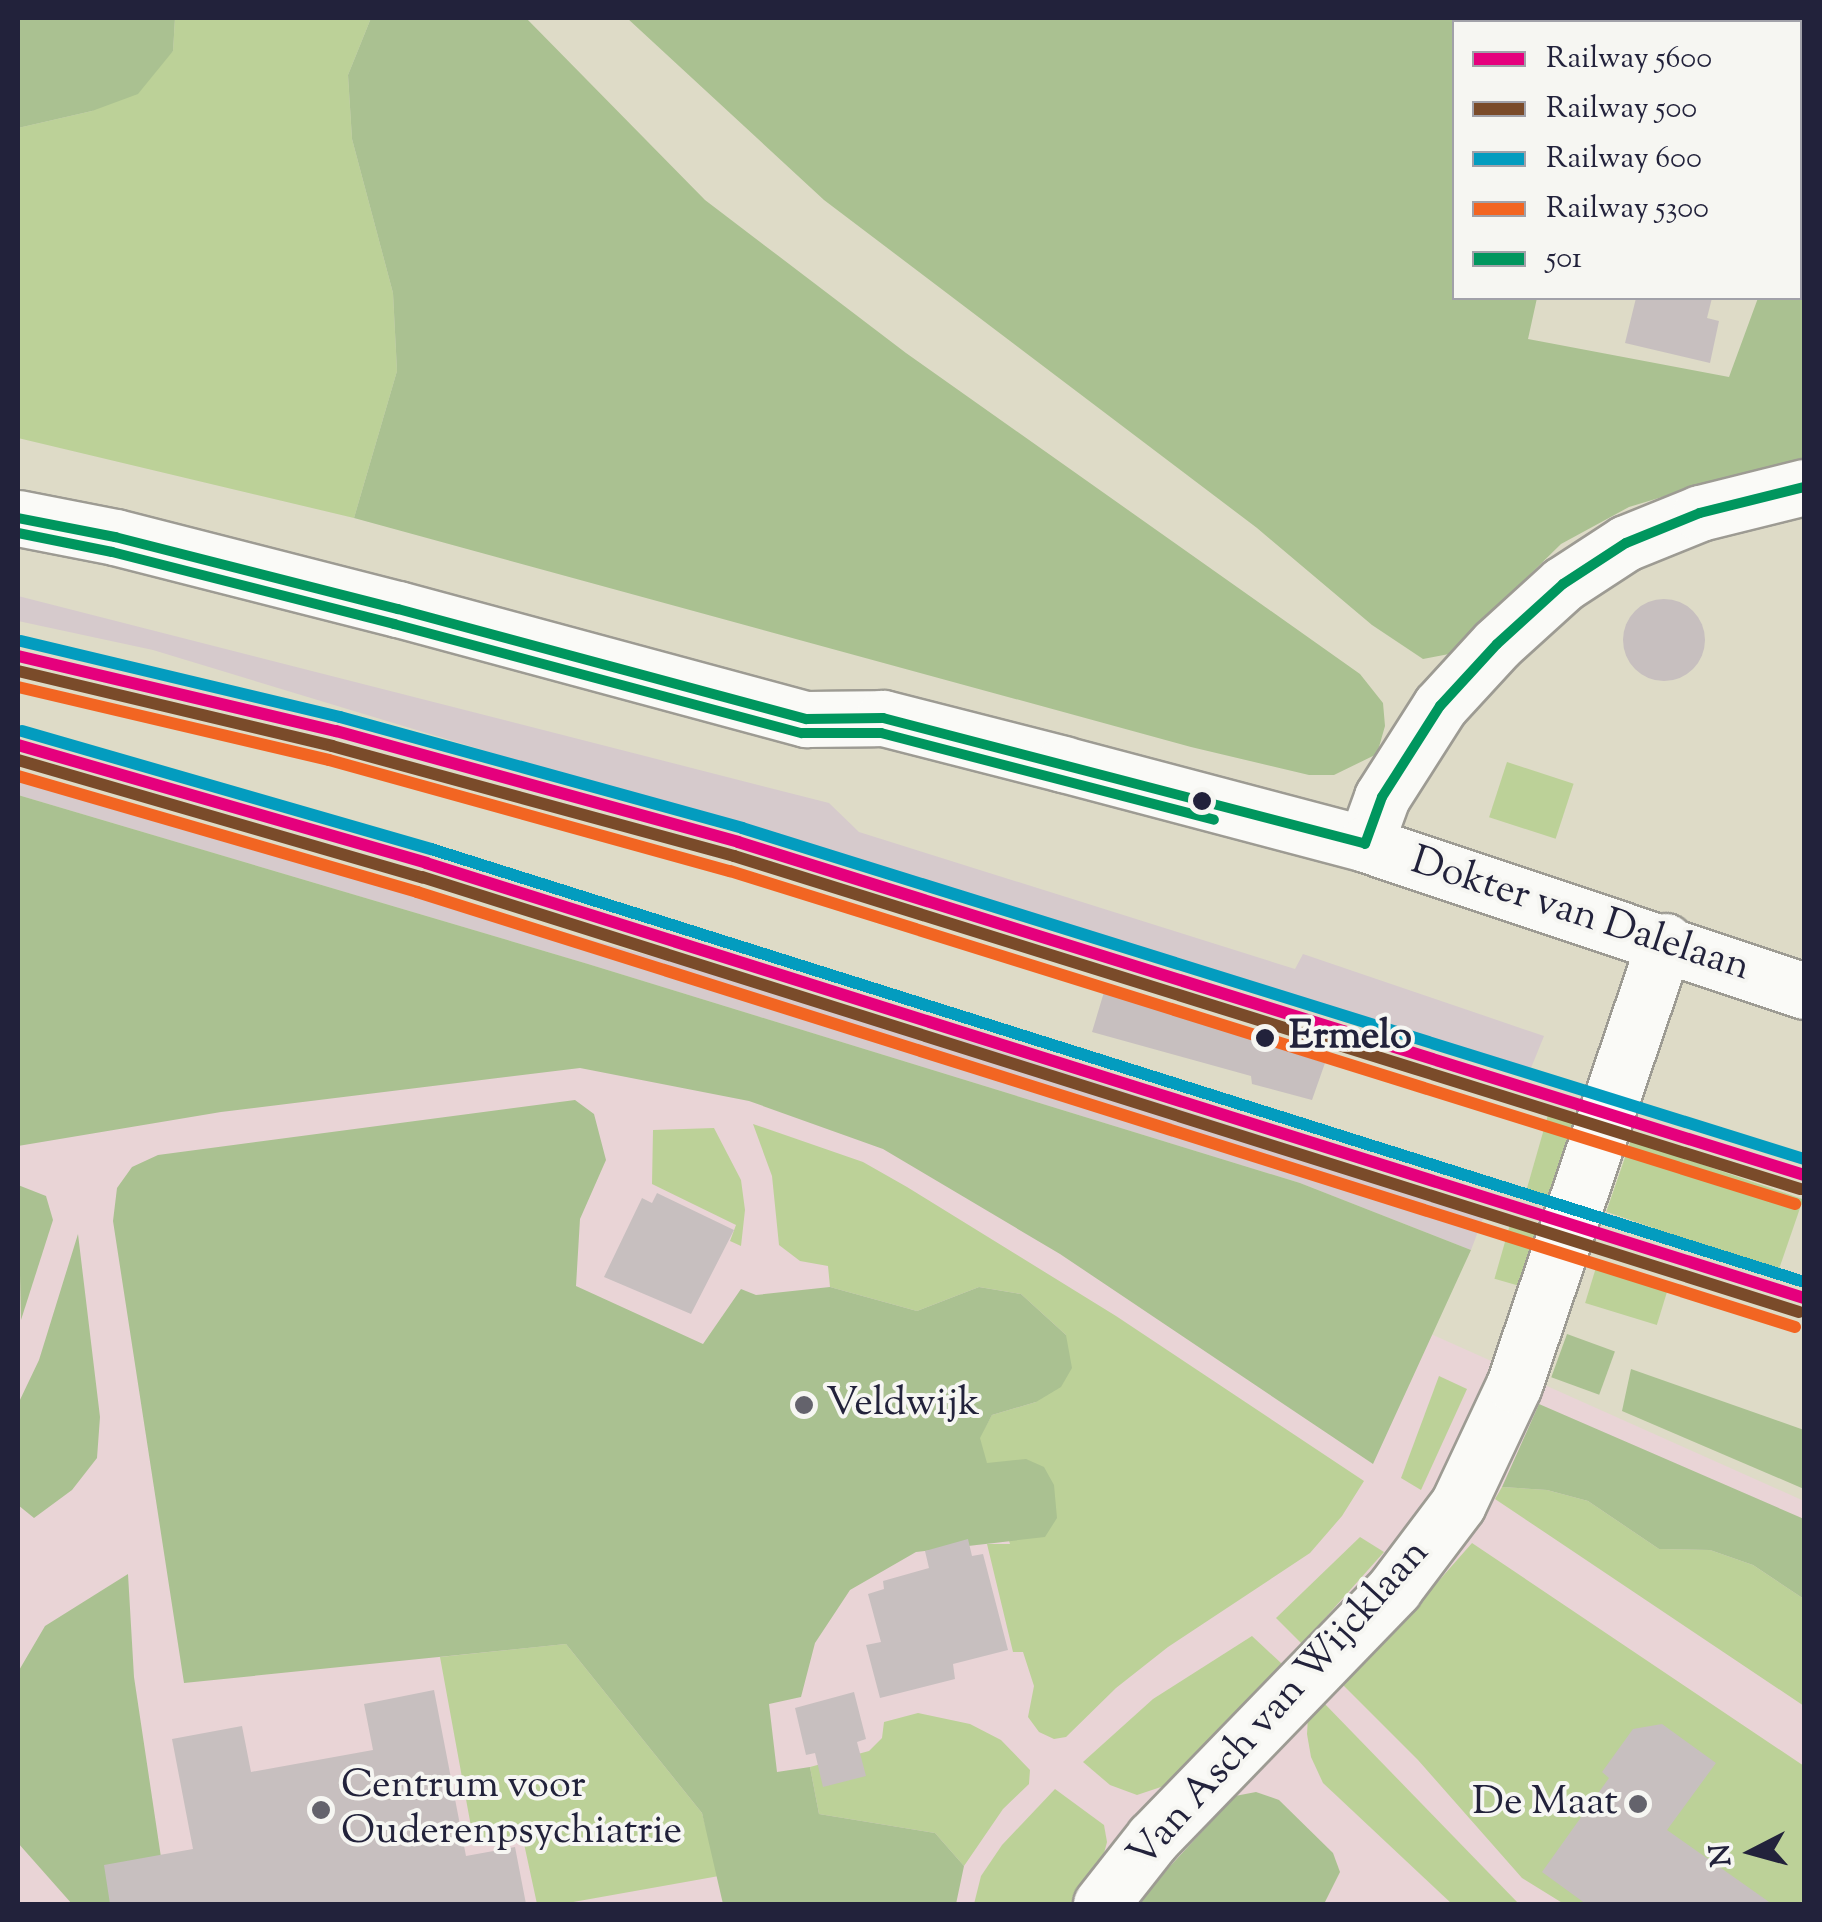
<!DOCTYPE html>
<style>
body{margin:0}
#map{position:relative;width:1822px;height:1922px;overflow:hidden;background:#dedbc7;font-family:"Sorts Mill Goudy",serif}
div>[style]{position:absolute}
[style*='--x']{left:calc(var(--x)*1px);top:calc(var(--y)*1px);width:calc(var(--w)*1px);rotate:calc(var(--a)*1deg)}
.built>*{inset:0;background:#e9d4d6}
.industrial>*{inset:0;background:#d6cacc}
.green>*{inset:0;background:#bcd198;transform-origin:0 0}
.forest>*{inset:0;background:#aac191;transform-origin:0 0}
.building>*{inset:0;background:#c7bfbf}
.round{border-radius:50%}
.roads{filter:drop-shadow(2px 0 #9d9b93) drop-shadow(-2px 0 #9d9b93) drop-shadow(0 2px #9d9b93) drop-shadow(0 -2px #9d9b93)}
.minor>*{height:55px;margin:-27.5px;padding:0 27.5px;transform-origin:27.5px;border-radius:27.5px;background:#fafaf7}
.tertiary>*{height:55px;margin:-27.5px;padding:0 27.5px;transform-origin:27.5px;border-radius:27.5px;background:#fafaf7}
.bus-1>*{height:10px;margin:-5px;padding:0 5px;transform-origin:5px;border-radius:5px;background:#00965e}
.bus-2>*{height:10px;margin:-5px;padding:0 5px;transform-origin:5px;border-radius:5px;background:#00965e}
.rail-1>*{height:12px;margin:-6px;padding:0 6px;transform-origin:6px;border-radius:6px;background:#e5007d}
.rail-2>*{height:12px;margin:-6px;padding:0 6px;transform-origin:6px;border-radius:6px;background:#7a4b2a}
.rail-3>*{height:12px;margin:-6px;padding:0 6px;transform-origin:6px;border-radius:6px;background:#039cbf}
.rail-4>*{height:12px;margin:-6px;padding:0 6px;transform-origin:6px;border-radius:6px;background:#f26522}
.dots>*{width:28px;height:28px;translate:-50% -50%;box-sizing:border-box;border:5px solid #f6f6f2;border-radius:50%}
span{translate:-50% -50%;white-space:nowrap;text-align:center;line-height:1.15;-webkit-text-stroke:8px #f6f6f2;paint-order:stroke}
.street-label{font-size:40px;color:#22223b}
.stop-label{font-size:40px;color:#22223b;font-weight:700}
.left{translate:0 -50%;text-align:left}
.poi-label{font-size:40px;color:#22223b}
.right{translate:-100% -50%;text-align:right}
.frame{position:absolute;inset:0;border:20px solid #22223b;pointer-events:none}
.legend{position:absolute;left:1452px;top:20px;width:350px;height:280px;box-sizing:border-box;background:#f6f6f2;border:2px solid #a1a1a9;margin:0;padding:12px 18px;list-style:none;font-size:30px;color:#22223b}
.legend li{display:flex;align-items:center;gap:20px;height:50px}
.legend b{width:50px;border:2px solid #a1a1a9}
.north{position:absolute;left:1702px;top:1802px;width:100px;height:100px;-webkit-text-stroke:8px #f6f6f2;paint-order:stroke;rotate:264deg;font-size:28px;font-weight:700;line-height:40px;text-align:center;color:#22223b}
.north::after{content:'';display:block;margin:auto;width:35px;height:45px;background:#22223b;clip-path:polygon(50% 0,100% 100%,50% 72%,0 100%)}
</style>
<div id="map">
<div class="built">
<div style="clip-path:polygon(18px 908px,610px 1036px,1375px 1309px,1804px 1501px,1804px 1904px,18px 1904px)"></div>
</div>
<div class="industrial">
<div style="clip-path:polygon(18px 596px,829px 803px,859px 832px,1295px 969px,1303px 954px,1544px 1036px,1531px 1068px,153px 650px,18px 621px)"></div>
<div style="clip-path:polygon(18px 770px,591px 940px,974px 1043px,1487px 1208px,1471px 1250px,1300px 1183px,588px 964px,18px 795px)"></div>
</div>
<div class="green">
<div style="clip-path:polygon(175px 18px,371px 18px,348px 75px,352px 139px,393px 293px,397px 371px,354px 518px,18px 438px,18px 128px,92px 111px,173px 51px)"></div>
<div style="left:1507px;top:762px;width:70px;height:58px;rotate:18deg"></div>
<div style="left:1550px;top:1108px;width:26px;height:89px;rotate:16deg"></div>
<div style="clip-path:polygon(753px 1124px,863px 1162px,907px 1187px,1116px 1316px,1364px 1481px,1342px 1516px,1310px 1553px,1168px 1647px,1116px 1688px,1066px 1737px,1054px 1739px,1039px 1732px,1028px 1717px,1034px 1686px,1023px 1652px,1013px 1652px,987px 1544px,1010px 1544px,979px 1438px,992px 1415px,1036px 1402px,1066px 1335px,1021px 1294px,979px 1287px,917px 1311px,830px 1287px,828px 1266px,800px 1261px,779px 1245px,772px 1176px)"></div>
<div style="clip-path:polygon(714px 1128px,741px 1180px,745px 1210px,741px 1246px,730px 1241px,736px 1225px,652px 1184px,653px 1130px)"></div>
<div style="left:1631px;top:1140px;width:182px;height:76px;rotate:19deg"></div>
<div style="left:1511px;top:1221px;width:29px;height:60px;rotate:16deg"></div>
<div style="left:1598px;top:1261px;width:75px;height:44px;rotate:17deg"></div>
<div style="clip-path:polygon(1439px 1376px,1467px 1389px,1421px 1490px,1401px 1478px)"></div>
<div style="clip-path:polygon(1502px 1487px,1547px 1490px,1588px 1501px,1659px 1549px,1710px 1550px,1753px 1565px,1804px 1599px,1804px 1706px,1495px 1499px)"></div>
<div style="clip-path:polygon(1360px 1537px,1384px 1552px,1302px 1644px,1276px 1618px)"></div>
<div style="clip-path:polygon(1472px 1543px,1804px 1766px,1804px 1904px,1564px 1904px,1522px 1878px,1418px 1760px,1338px 1680px,1428px 1593px)"></div>
<div style="clip-path:polygon(1252px 1636px,1282px 1664px,1164px 1786px,1137px 1795px,1110px 1785px,1083px 1762px,1153px 1699px)"></div>
<div style="clip-path:polygon(566px 1644px,702px 1813px,719px 1876px,562px 1904px,537px 1904px,523px 1839px,474px 1843px,440px 1657px)"></div>
<div style="clip-path:polygon(1322px 1701px,1519px 1904px,1452px 1904px,1323px 1783px,1311px 1757px,1307px 1734px,1308px 1717px)"></div>
<div style="clip-path:polygon(918px 1713px,970px 1724px,1001px 1740px,1030px 1770px,1029px 1784px,1003px 1809px,964px 1866px,935px 1833px,819px 1814px,810px 1767px,869px 1751px,882px 1738px,884px 1722px)"></div>
<div style="clip-path:polygon(1055px 1789px,1104px 1825px,1107px 1842px,1102px 1861px,1080px 1904px,974px 1904px,981px 1876px,1002px 1845px)"></div>
</div>
<div class="forest">
<div style="clip-path:polygon(18px 18px,175px 18px,173px 51px,138px 94px,92px 111px,18px 128px)"></div>
<div style="clip-path:polygon(371px 18px,526px 18px,705px 200px,906px 353px,1360px 674px,1383px 703px,1385px 726px,1377px 754px,1334px 775px,1309px 775px,1191px 747px,354px 518px,397px 371px,393px 293px,352px 139px,348px 75px)"></div>
<div style="clip-path:polygon(627px 18px,1562px 18px,1623px 22px,1454px 22px,1454px 298px,1537px 298px,1528px 339px,1729px 377px,1758px 298px,1800px 298px,1800px 37px,1804px 37px,1804px 460px,1738px 474px,1629px 507px,1561px 544px,1449px 654px,1423px 659px,1372px 625px,1257px 528px,824px 200px)"></div>
<div style="clip-path:polygon(18px 795px,588px 964px,1300px 1183px,1471px 1250px,1373px 1464px,1060px 1254px,883px 1149px,749px 1101px,580px 1068px,221px 1112px,18px 1146px)"></div>
<div style="clip-path:polygon(575px 1100px,594px 1114px,606px 1160px,580px 1219px,576px 1286px,703px 1344px,741px 1289px,756px 1295px,830px 1287px,917px 1311px,979px 1287px,1021px 1294px,1066px 1335px,1072px 1368px,1061px 1387px,1036px 1402px,992px 1415px,980px 1438px,987px 1463px,1026px 1459px,1044px 1467px,1054px 1485px,1057px 1518px,1045px 1537px,916px 1552px,850px 1590px,815px 1643px,801px 1697px,769px 1704px,777px 1772px,810px 1767px,819px 1814px,935px 1833px,964px 1866px,956px 1904px,723px 1904px,702px 1813px,566px 1644px,184px 1683px,113px 1221px,117px 1188px,132px 1167px,158px 1155px)"></div>
<div style="clip-path:polygon(18px 1185px,46px 1196px,53px 1220px,21px 1320px)"></div>
<div style="clip-path:polygon(78px 1234px,100px 1417px,97px 1458px,72px 1490px,34px 1518px,18px 1505px,18px 1404px,39px 1360px)"></div>
<div style="left:1567px;top:1334px;width:51px;height:46px;rotate:20deg"></div>
<div style="clip-path:polygon(1631px 1369px,1804px 1430px,1804px 1489px,1622px 1411px)"></div>
<div style="clip-path:polygon(1539px 1404px,1804px 1519px,1804px 1599px,1753px 1565px,1710px 1550px,1659px 1549px,1588px 1501px,1547px 1490px,1502px 1487px)"></div>
<div style="clip-path:polygon(128px 1574px,134px 1677px,168px 1904px,72px 1904px,18px 1843px,18px 1672px,45px 1626px)"></div>
<div style="clip-path:polygon(1256px 1792px,1279px 1800px,1333px 1853px,1340px 1872px,1324px 1904px,1135px 1904px,1235px 1796px)"></div>
</div>
<div class="building">
<div style="clip-path:polygon(1636px 298px,1712px 298px,1707px 318px,1719px 321px,1710px 363px,1625px 343px)"></div>
<div class="round" style="left:1623px;top:599px;width:82px;height:82px"></div>
<div style="clip-path:polygon(1104px 992px,1325px 1063px,1312px 1100px,1252px 1084px,1251px 1076px,1092px 1032px)"></div>
<div style="clip-path:polygon(657px 1193px,734px 1230px,691px 1314px,604px 1277px,642px 1198px,652px 1203px)"></div>
<div style="clip-path:polygon(968px 1539px,972px 1556px,983px 1554px,1008px 1650px,953px 1664px,955px 1679px,880px 1698px,866px 1645px,881px 1642px,868px 1594px,884px 1589px,883px 1581px,929px 1568px,925px 1551px)"></div>
<div style="clip-path:polygon(434px 1690px,466px 1856px,515px 1847px,526px 1904px,110px 1904px,104px 1865px,193px 1849px,172px 1739px,242px 1726px,251px 1772px,373px 1750px,364px 1704px)"></div>
<div style="clip-path:polygon(854px 1692px,866px 1739px,857px 1742px,866px 1776px,823px 1787px,815px 1753px,806px 1755px,795px 1708px)"></div>
<div style="clip-path:polygon(1662px 1724px,1716px 1763px,1667px 1830px,1772px 1904px,1586px 1904px,1542px 1872px,1609px 1778px,1602px 1772px,1633px 1729px)"></div>
</div>
<div class="roads">
<div class="minor">
<div style="--x:1365;--y:844;--w:50;--a:-70.1"></div>
<div style="--x:1382;--y:797;--w:108;--a:-57.5"></div>
<div style="--x:1440;--y:706;--w:84;--a:-47.4"></div>
<div style="--x:1497;--y:644;--w:89;--a:-42.3"></div>
<div style="--x:1563;--y:584;--w:75;--a:-33.1"></div>
<div style="--x:1626;--y:543;--w:80;--a:-22.1"></div>
<div style="--x:1700;--y:513;--w:107;--a:-14"></div>
<div style="--x:1101;--y:1904;--w:84;--a:-51.8"></div>
<div style="--x:1153;--y:1838;--w:347;--a:-45.9"></div>
<div style="--x:1394;--y:1589;--w:106;--a:-53"></div>
<div style="--x:1458;--y:1504;--w:132;--a:-64.8"></div>
<div style="--x:1514;--y:1385;--w:469;--a:-71.2"></div>
</div>
<div class="tertiary">
<div style="--x:18;--y:518;--w:99;--a:11.1"></div>
<div style="--x:115;--y:537;--w:292;--a:14.3"></div>
<div style="--x:398;--y:609;--w:423;--a:15.1"></div>
<div style="--x:806;--y:719;--w:77;--a:-0.7"></div>
<div style="--x:883;--y:718;--w:186;--a:14.3"></div>
<div style="--x:1063;--y:764;--w:312;--a:14.8"></div>
<div style="--x:1365;--y:844;--w:463;--a:18.5"></div>
</div>
</div>
<div class="bus-1">
<div style="--x:18;--y:518;--w:99;--a:11.1"></div>
<div style="--x:115;--y:537;--w:292;--a:14.3"></div>
<div style="--x:398;--y:609;--w:423;--a:15.1"></div>
<div style="--x:806;--y:719;--w:77;--a:-0.7"></div>
<div style="--x:883;--y:718;--w:498;--a:14.6"></div>
<div style="--x:1365;--y:844;--w:50;--a:-70.1"></div>
<div style="--x:1382;--y:797;--w:108;--a:-57.5"></div>
<div style="--x:1440;--y:706;--w:84;--a:-47.4"></div>
<div style="--x:1497;--y:644;--w:89;--a:-42.3"></div>
<div style="--x:1563;--y:584;--w:75;--a:-33.1"></div>
<div style="--x:1626;--y:543;--w:80;--a:-22.1"></div>
<div style="--x:1700;--y:513;--w:107;--a:-14"></div>
</div>
<div class="bus-2">
<div style="--x:18;--y:533;--w:96;--a:11.4"></div>
<div style="--x:112;--y:552;--w:291;--a:14.3"></div>
<div style="--x:394;--y:624;--w:422;--a:15"></div>
<div style="--x:802;--y:733;--w:79;--a:0"></div>
<div style="--x:881;--y:733;--w:344;--a:14.6"></div>
</div>
<div class="rail-1">
<div style="--x:18;--y:656;--w:327;--a:13.3"></div>
<div style="--x:336;--y:731;--w:417;--a:15.4"></div>
<div style="--x:738;--y:842;--w:1117;--a:17.35"></div>
<div style="--x:18;--y:745;--w:425;--a:16.1"></div>
<div style="--x:426;--y:863;--w:1445;--a:17.52"></div>
</div>
<div class="rail-2">
<div style="--x:18;--y:671;--w:323;--a:13.4"></div>
<div style="--x:332;--y:746;--w:417;--a:15.3"></div>
<div style="--x:734;--y:856;--w:1117;--a:17.35"></div>
<div style="--x:18;--y:760;--w:421;--a:16.2"></div>
<div style="--x:422;--y:877;--w:1444;--a:17.53"></div>
</div>
<div class="rail-3">
<div style="--x:21;--y:641;--w:328;--a:13.4"></div>
<div style="--x:340;--y:717;--w:417;--a:15.4"></div>
<div style="--x:742;--y:828;--w:1112;--a:17.31"></div>
<div style="--x:22;--y:731;--w:426;--a:16.1"></div>
<div style="--x:431;--y:849;--w:1440;--a:17.5"></div>
</div>
<div class="rail-4">
<div style="--x:18;--y:687;--w:319;--a:13.2"></div>
<div style="--x:329;--y:760;--w:416;--a:15.5"></div>
<div style="--x:730;--y:871;--w:1116;--a:17.36"></div>
<div style="--x:18;--y:776;--w:416;--a:16.2"></div>
<div style="--x:417;--y:892;--w:1445;--a:17.52"></div>
</div>
<div class="dots">
<div style="left:1202px;top:801px;background:#22223b"></div>
<div style="left:1265px;top:1038px;background:#22223b"></div>
<div style="left:804px;top:1405px;background:#64636c"></div>
<div style="left:1638px;top:1804px;background:#64636c"></div>
<div style="left:321px;top:1810px;background:#64636c"></div>
</div>
<div class="street-label">
<span style="left:1580px;top:916px;rotate:18deg">Dokter van Dalelaan</span>
<span style="left:1280px;top:1705px;rotate:-48deg">Van Asch van Wijcklaan</span>
</div>
<div class="stop-label">
<span class="left" style="left:1289px;top:1038px">Ermelo</span>
</div>
<div class="poi-label">
<span class="left" style="left:826px;top:1405px">Veldwijk</span>
<span class="left" style="left:341px;top:1810px">Centrum voor<br>Ouderenpsychiatrie</span>
<span class="right" style="left:1618px;top:1804px">De Maat</span>
</div>
<div class="frame"></div>
<ul class="legend">
<li><b style="height:12px;background:#e5007d"></b>Railway 5600</li>
<li><b style="height:12px;background:#7a4b2a"></b>Railway 500</li>
<li><b style="height:12px;background:#039cbf"></b>Railway 600</li>
<li><b style="height:12px;background:#f26522"></b>Railway 5300</li>
<li><b style="height:12px;background:#00965e"></b>501</li>
</ul>
<div class="north">N</div>
</div>
